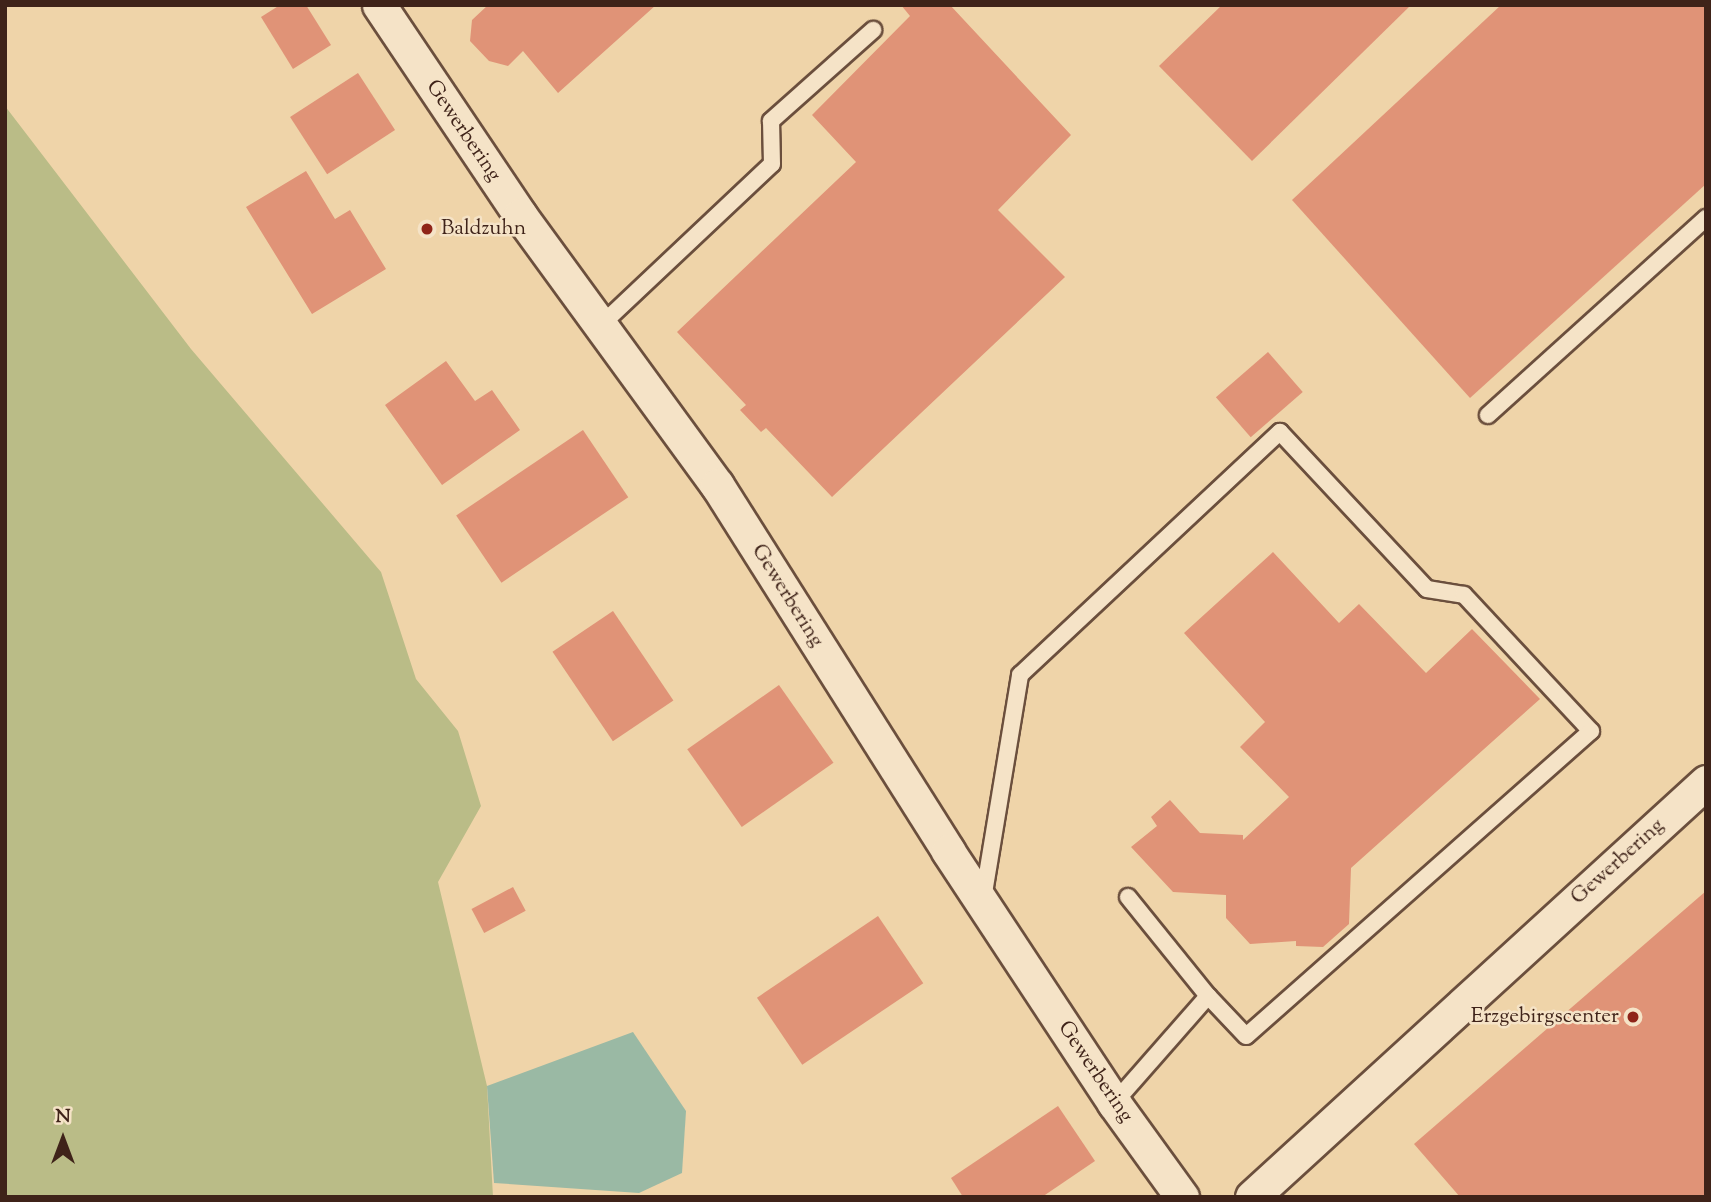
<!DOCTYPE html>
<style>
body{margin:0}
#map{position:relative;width:1711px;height:1202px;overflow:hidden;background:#efd4a9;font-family:"Sorts Mill Goudy",serif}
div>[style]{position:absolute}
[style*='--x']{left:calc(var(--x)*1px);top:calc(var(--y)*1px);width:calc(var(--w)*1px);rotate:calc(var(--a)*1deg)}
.green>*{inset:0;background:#babc87}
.water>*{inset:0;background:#9ab9a4}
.building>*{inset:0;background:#e09377;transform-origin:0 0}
.roads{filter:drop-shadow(2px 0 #6b4f3d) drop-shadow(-2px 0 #6b4f3d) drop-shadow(0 2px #6b4f3d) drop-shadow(0 -2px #6b4f3d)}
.lane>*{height:16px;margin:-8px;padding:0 8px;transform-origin:8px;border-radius:8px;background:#f5e3c7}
.street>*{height:33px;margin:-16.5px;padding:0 16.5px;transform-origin:16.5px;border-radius:16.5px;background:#f5e3c7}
.dots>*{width:19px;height:19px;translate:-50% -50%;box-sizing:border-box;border:4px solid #f5e3c7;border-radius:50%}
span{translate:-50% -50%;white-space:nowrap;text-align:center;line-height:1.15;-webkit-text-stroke:5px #f5e3c7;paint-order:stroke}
.street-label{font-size:21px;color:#3f2319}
.poi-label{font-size:21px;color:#3f2319}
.left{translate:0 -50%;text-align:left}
.right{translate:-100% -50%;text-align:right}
.frame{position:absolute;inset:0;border:7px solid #3f2319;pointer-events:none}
.north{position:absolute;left:28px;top:1104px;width:70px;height:70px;-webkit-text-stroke:5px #f5e3c7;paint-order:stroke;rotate:0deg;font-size:19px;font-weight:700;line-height:28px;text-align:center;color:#3f2319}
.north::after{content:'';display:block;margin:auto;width:24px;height:32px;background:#3f2319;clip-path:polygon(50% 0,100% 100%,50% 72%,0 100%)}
</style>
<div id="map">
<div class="green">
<div style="clip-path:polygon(5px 106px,191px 349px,381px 572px,416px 679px,458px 731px,481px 806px,438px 882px,487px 1086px,493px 1197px,5px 1197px)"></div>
</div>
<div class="water">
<div style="clip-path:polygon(633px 1032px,686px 1111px,682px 1173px,639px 1193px,494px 1183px,487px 1086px)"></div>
</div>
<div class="building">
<div style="clip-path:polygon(280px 5px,306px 5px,331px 45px,293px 69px,261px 17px)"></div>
<div style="clip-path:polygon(488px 5px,656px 5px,558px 93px,523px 51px,508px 66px,489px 61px,470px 41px,472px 20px)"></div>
<div style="clip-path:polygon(901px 5px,950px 5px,1071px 135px,998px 210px,1065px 277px,832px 497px,766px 428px,761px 432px,740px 410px,746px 405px,677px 332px,856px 162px,812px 115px,910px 16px)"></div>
<div style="clip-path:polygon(1222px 5px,1411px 5px,1252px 161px,1159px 66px)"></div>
<div style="clip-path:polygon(1501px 5px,1706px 5px,1706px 184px,1470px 398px,1292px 200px)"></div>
<div style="left:358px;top:73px;width:68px;height:81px;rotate:57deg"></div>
<div style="clip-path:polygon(306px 171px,335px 219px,350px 210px,386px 269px,312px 314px,246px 207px)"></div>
<div style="left:1268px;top:352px;width:53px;height:69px;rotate:49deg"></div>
<div style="clip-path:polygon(446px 361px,475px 401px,492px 390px,520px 430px,442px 485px,385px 405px)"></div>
<div style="left:583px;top:430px;width:81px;height:153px;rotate:56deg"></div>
<div style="clip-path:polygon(1273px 552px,1339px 623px,1359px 604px,1426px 673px,1472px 629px,1540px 699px,1351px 868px,1349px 924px,1323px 947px,1296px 946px,1296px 941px,1250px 944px,1226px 918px,1226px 895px,1173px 892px,1131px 847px,1157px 826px,1151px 817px,1170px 800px,1200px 833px,1243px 835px,1243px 840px,1289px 797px,1240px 747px,1265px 722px,1184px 633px)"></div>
<div style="left:613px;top:611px;width:108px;height:73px;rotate:56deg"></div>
<div style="left:779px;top:685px;width:95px;height:112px;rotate:55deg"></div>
<div style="left:513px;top:887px;width:27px;height:47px;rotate:62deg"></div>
<div style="clip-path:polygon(1706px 891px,1706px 1197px,1460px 1197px,1414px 1144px)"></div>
<div style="left:878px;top:916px;width:81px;height:146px;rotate:56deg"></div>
<div style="clip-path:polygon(1058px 1106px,1095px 1161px,1042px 1197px,963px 1197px,951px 1178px)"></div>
</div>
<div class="roads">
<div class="lane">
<div style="--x:600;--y:326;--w:236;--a:-43.3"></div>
<div style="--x:772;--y:164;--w:43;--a:-91.3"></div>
<div style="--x:771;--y:121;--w:137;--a:-41.7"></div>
<div style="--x:1488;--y:415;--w:294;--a:-42.1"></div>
<div style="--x:1128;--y:897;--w:127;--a:51.1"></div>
<div style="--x:983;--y:899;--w:227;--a:-80.6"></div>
<div style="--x:1020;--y:675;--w:356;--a:-43.1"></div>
<div style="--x:1280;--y:432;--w:215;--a:46.9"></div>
<div style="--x:1427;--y:589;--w:37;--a:9"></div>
<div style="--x:1464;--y:595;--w:186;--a:47"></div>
<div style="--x:1591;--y:731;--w:460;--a:138.5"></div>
<div style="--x:1246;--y:1036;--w:55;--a:-133.5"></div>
<div style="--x:1208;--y:996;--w:142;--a:131.3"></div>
</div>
<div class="street">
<div style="--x:379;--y:5;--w:253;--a:56.1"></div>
<div style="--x:520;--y:215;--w:334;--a:53.9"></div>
<div style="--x:717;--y:485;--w:433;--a:57.7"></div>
<div style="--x:948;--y:851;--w:302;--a:56.6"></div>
<div style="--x:1114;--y:1103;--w:116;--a:54.1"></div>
<div style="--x:1252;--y:1197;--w:615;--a:-42.43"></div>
</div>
</div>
<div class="dots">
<div style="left:427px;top:229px;background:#8f2418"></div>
<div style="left:1633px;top:1017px;background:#8f2418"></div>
</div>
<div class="street-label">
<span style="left:463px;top:131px;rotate:56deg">Gewerbering</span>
<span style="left:787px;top:596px;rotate:58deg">Gewerbering</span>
<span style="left:1618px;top:862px;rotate:-42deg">Gewerbering</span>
<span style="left:1095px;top:1072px;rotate:56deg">Gewerbering</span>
</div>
<div class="poi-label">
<span class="left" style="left:441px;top:229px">Baldzuhn</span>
<span class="right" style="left:1619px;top:1017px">Erzgebirgscenter</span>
</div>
<div class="frame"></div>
<div class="north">N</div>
</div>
